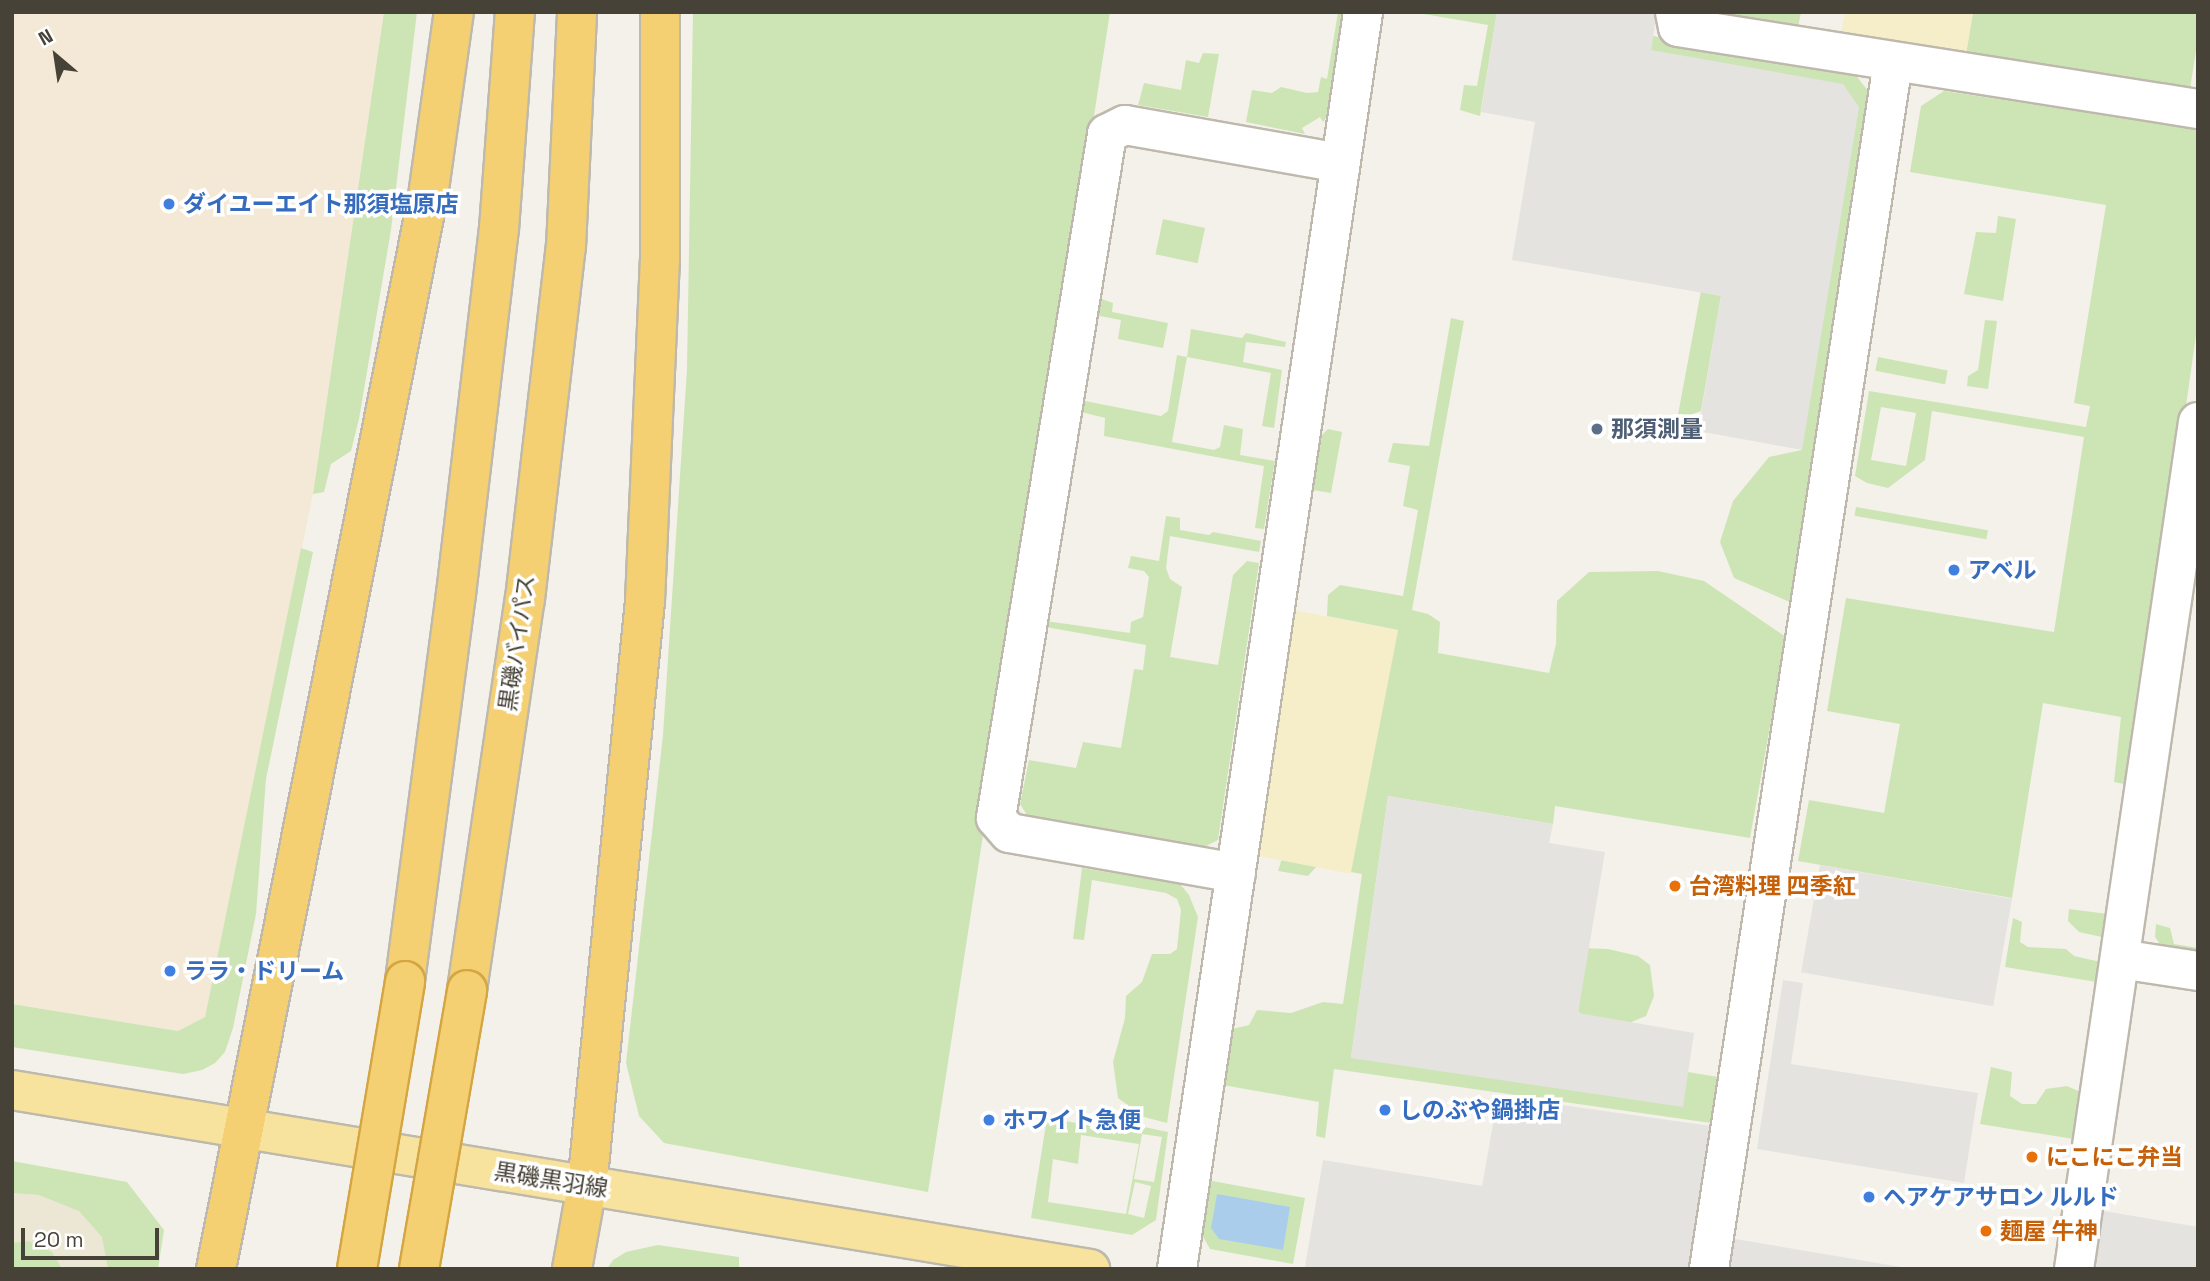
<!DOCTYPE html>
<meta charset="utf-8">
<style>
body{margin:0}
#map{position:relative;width:2210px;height:1281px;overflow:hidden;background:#f3f1e9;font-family:"Space Grotesk","Noto Sans JP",sans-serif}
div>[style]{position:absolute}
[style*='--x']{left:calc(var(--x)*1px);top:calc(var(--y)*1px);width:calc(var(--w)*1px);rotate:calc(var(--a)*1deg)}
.commercial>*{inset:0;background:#f4e9d6}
.education>*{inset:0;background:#ece6d4}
.green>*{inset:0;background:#cde5b5;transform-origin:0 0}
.sand>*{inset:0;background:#f5eec8;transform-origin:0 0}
.parking>*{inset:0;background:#e5e3e0;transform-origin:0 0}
.water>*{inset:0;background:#aacdec}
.roads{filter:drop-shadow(2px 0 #beb9ac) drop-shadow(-2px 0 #beb9ac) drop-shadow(0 2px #beb9ac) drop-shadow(0 -2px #beb9ac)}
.street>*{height:38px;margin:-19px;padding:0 19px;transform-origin:19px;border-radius:19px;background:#fff}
.primary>*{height:38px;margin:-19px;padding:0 19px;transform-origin:19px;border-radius:19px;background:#f8e39e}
.highway>*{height:38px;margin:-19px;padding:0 19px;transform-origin:19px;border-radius:19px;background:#f5d073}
.bridges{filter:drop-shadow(2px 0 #d4a643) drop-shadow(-2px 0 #d4a643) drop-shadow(0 2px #d4a643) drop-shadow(0 -2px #d4a643)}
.highway-bridge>*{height:38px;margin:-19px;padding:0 19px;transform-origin:19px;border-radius:19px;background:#f5d073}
.dots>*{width:19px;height:19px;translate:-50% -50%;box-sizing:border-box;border:4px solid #fff;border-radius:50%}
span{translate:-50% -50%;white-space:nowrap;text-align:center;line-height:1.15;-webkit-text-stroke:7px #fff;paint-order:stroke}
.shop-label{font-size:23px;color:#366cbe;font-weight:700}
.left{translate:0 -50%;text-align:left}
.service-label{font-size:23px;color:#4e5e75;font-weight:700}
.street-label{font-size:23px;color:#474238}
.food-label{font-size:23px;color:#c56008;font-weight:700}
.frame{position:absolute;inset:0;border:14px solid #474238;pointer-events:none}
.north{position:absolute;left:21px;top:21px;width:70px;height:70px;-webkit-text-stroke:5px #fff;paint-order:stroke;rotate:331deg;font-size:19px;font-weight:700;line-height:28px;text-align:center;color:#474238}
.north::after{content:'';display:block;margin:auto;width:24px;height:32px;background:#474238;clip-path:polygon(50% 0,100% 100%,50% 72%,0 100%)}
.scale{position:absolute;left:21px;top:1228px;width:138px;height:32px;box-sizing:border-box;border:4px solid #474238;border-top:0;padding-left:9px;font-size:21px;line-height:24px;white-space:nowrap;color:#474238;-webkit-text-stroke:5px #fff;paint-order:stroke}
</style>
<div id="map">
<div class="commercial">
<div style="clip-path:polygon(12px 12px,384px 12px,313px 494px,205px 1017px,178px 1031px,12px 1004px)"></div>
</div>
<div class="education">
<div style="clip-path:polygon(12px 1193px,119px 1201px,112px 1269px,12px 1269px)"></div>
</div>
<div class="green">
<div style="clip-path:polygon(384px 12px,417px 12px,391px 230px,359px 419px,351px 451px,331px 464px,324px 492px,313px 494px)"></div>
<div style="clip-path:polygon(693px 12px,1110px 12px,928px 1192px,664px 1143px,639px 1116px,626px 1063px,663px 735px,687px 369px)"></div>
<div style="clip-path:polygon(1338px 12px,1344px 12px,1326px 118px,1323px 122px,1320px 117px,1302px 128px,1305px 134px,1246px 122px,1252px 90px,1272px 93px,1281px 87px,1307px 93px,1318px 92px,1321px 77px,1327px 79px)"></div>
<div style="clip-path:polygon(1412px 12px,1497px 12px,1480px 116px,1460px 110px,1464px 85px,1477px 86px,1488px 25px)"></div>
<div style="clip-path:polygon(1711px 12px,1801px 12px,1798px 27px)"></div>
<div style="clip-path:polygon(1973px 12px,2198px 12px,2198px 38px,2189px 95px,1965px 60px)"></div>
<div style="clip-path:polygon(1653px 36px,1855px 74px,1875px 100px,1792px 603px,1734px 578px,1720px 542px,1733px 501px,1769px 457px,1802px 450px,1651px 50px)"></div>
<div style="clip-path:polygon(1203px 53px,1219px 54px,1208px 117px,1138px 105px,1144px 83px,1181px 90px,1186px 60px,1199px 63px)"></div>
<div style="clip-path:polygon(evenodd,1944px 91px,2198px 129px,2198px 321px,2133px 780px,2124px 784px,2114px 782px,2121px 717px,2043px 703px,2012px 898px,1798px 861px,1809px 800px,1884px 813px,1900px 724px,1827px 711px,1846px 598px,2054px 632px,2084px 437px,1932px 411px,1925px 460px,1888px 488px,1867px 483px,1855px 476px,1869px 391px,2086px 427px,2090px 406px,2074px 403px,2106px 205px,1910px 172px,1921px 106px,1944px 91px,1881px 407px,1916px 413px,1906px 466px,1871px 460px,1881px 407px)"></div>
<div style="clip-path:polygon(1998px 216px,2016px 219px,2003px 301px,1964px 294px,1976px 232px,1996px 233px)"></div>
<div style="left:1163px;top:219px;width:43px;height:36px;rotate:12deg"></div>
<div style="clip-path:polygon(1701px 291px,1721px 296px,1701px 411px,1677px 420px)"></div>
<div style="clip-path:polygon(1099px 298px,1113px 303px,1112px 312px,1168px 323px,1163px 348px,1118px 339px,1121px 320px,1095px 315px)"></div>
<div style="clip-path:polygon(1451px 318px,1464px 321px,1412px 610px,1428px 614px,1440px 622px,1438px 653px,1549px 673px,1556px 644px,1557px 601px,1589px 572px,1658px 571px,1704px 581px,1786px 637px,1750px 838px,1555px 806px,1553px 824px,1388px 796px,1351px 1058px,1688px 1072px,1718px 1077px,1711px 1123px,1334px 1069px,1325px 1138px,1316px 1136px,1319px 1102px,1223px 1085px,1232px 1029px,1249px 1025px,1257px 1010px,1291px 1013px,1323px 1002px,1343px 1004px,1362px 874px,1317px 866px,1308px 876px,1278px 871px,1283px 855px,1398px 630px,1327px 616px,1328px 595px,1340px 585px,1403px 596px,1418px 510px,1403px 506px,1410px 466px,1388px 462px,1393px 443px,1429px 446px)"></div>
<div style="clip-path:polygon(1985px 320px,1997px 321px,1988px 389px,1967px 386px,1968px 376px,1978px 370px)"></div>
<div style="clip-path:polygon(1191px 329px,1242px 338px,1246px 333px,1286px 342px,1285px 347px,1246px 342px,1243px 362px,1282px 370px,1274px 428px,1262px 426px,1271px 373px,1187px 357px,1172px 442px,1214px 450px,1220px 447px,1224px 425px,1243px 429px,1240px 455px,1275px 461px,1264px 529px,1255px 528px,1264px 466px,1104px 436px,1105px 418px,1073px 410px,1075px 399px,1161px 416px,1168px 411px,1177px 355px,1187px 357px)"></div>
<div style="left:1878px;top:357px;width:71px;height:14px;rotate:11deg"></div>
<div style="clip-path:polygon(1328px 429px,1342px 432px,1331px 493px,1313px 490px,1322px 435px)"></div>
<div style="left:1856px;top:507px;width:134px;height:9px;rotate:10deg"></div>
<div style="clip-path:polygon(1166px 516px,1180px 518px,1180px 530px,1209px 535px,1213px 532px,1261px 541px,1259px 552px,1170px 536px,1166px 568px,1170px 579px,1182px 587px,1170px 657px,1218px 665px,1233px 575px,1247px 561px,1259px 563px,1218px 840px,1196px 851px,1032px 823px,1020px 804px,1029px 760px,1076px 768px,1083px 742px,1121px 748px,1134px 669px,1143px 670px,1146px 645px,1046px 627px,1046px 621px,1130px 633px,1131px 622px,1143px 617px,1149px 577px,1144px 571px,1128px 568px,1131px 556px,1159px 561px)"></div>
<div style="clip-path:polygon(301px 548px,313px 552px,266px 779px,256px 914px,233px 1028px,225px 1052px,215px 1063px,202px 1070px,183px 1074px,12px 1047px,12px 1004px,178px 1031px,205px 1017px)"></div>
<div style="clip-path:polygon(1082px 868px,1180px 884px,1189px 895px,1198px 917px,1167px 1123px,1144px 1117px,1118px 1098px,1113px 1062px,1125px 1018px,1126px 996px,1142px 982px,1152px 954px,1170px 954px,1177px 949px,1181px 910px,1177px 899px,1166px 893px,1092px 880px,1084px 940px,1073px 939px)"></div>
<div style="clip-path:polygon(2069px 909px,2108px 914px,2111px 939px,2079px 932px,2068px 921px)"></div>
<div style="clip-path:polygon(2013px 918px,2022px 922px,2020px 942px,2028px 947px,2066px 949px,2074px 956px,2105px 963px,2103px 983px,2005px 967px)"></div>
<div style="clip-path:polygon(2156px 924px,2170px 928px,2174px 944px,2198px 948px,2198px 955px,2164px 950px,2155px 937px)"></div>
<div style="clip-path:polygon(1581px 948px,1608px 949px,1638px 956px,1650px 965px,1654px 996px,1646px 1016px,1619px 1027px,1590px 1022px,1575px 1009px)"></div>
<div style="clip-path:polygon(1991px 1067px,2012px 1072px,2010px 1096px,2022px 1104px,2036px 1104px,2046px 1089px,2067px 1086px,2087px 1095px,2080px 1140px,1980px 1124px)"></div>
<div style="clip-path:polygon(evenodd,1121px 1116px,1135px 1125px,1168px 1132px,1156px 1220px,1132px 1235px,1031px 1218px,1047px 1118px,1112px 1129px,1115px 1119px,1121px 1116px,1142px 1134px,1162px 1137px,1154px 1182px,1134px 1179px,1142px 1134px,1121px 1116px,1081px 1135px,1139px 1144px,1126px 1214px,1048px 1202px,1053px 1159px,1078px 1164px,1081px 1135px,1121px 1116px,1135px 1182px,1151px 1186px,1144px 1218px,1128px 1214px,1135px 1182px)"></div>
<div style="clip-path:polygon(12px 1161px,127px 1182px,164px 1230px,158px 1269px,108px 1269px,102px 1237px,79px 1211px,39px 1195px,12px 1193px)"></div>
<div style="clip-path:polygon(1207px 1180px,1305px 1198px,1293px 1264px,1210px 1249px,1198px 1228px)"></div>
<div style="clip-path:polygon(29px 1241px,52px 1252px,62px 1269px,12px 1269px,12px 1243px)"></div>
<div style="clip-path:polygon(658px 1245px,739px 1257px,739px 1269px,607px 1269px,613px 1260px,626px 1252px)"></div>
</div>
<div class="sand">
<div style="clip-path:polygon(1845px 12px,1973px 12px,1965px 60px,1840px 40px)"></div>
<div style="left:1293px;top:610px;width:107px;height:248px;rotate:11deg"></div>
</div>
<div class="parking">
<div style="clip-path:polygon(1497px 12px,1657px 12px,1651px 50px,1843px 84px,1859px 107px,1802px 450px,1698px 431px,1721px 296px,1512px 260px,1535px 122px,1481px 112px)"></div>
<div style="clip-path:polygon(1388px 796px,1553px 824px,1549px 843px,1605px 852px,1578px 1013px,1694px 1033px,1683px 1107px,1351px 1058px)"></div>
<div style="left:1820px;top:865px;width:195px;height:109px;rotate:10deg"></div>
<div style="clip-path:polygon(1783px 980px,1803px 983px,1791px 1064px,1978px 1093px,1964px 1183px,1757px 1149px)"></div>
<div style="clip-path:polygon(1498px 1096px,1711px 1126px,1690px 1269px,1305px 1267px,1323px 1160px,1482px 1186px)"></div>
<div style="clip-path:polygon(2104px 1211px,2198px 1227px,2198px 1269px,2094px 1269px)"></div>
<div style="clip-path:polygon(1735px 1239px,1913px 1269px,1730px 1269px)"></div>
</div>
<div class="water">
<div style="clip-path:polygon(1217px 1194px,1290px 1207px,1283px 1250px,1219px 1239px,1211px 1228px)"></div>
</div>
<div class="roads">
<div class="street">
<div style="--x:1675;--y:12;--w:15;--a:79"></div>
<div style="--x:1678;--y:27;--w:526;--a:8.96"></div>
<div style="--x:1236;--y:873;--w:230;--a:-170"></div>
<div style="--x:1009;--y:833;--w:20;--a:-131"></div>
<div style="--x:996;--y:818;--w:693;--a:-80.78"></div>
<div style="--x:1107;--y:134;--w:20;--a:-27"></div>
<div style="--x:1125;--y:125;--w:218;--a:10"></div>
<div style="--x:2120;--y:959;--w:79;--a:8.7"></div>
<div style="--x:1177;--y:1269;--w:1271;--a:-81.58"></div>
<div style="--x:1709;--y:1269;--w:1220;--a:-81.33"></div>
<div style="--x:2074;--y:1269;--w:856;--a:-81.67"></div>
</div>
<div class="primary">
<div style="--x:12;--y:1090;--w:1093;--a:9.43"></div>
</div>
<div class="highway">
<div style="--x:405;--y:981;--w:390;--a:-82.5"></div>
<div style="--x:456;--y:594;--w:368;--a:-83.3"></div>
<div style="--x:499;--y:229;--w:218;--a:-85.8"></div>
<div style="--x:467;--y:990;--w:395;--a:-81.6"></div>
<div style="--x:525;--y:599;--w:354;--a:-83.4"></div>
<div style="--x:566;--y:247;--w:235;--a:-87.3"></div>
<div style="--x:216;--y:1269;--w:1094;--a:-78.82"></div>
<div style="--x:428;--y:196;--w:186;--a:-82"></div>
<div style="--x:572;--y:1269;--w:84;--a:-79.8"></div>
<div style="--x:587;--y:1186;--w:588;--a:-84.34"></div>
<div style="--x:645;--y:601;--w:341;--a:-87.5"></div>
<div style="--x:660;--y:260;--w:248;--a:-90"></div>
</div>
</div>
<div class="bridges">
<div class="highway-bridge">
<div style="--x:357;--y:1269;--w:292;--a:-80.5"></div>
<div style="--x:419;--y:1269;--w:283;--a:-80.2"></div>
</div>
</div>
<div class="dots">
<div style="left:169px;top:204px;background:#3f7fe0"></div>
<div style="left:1597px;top:429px;background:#5c6f8a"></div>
<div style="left:1954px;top:570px;background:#3f7fe0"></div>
<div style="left:1675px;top:886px;background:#e8710a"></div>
<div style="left:170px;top:971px;background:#3f7fe0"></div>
<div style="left:1385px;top:1110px;background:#3f7fe0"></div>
<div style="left:989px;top:1120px;background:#3f7fe0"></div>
<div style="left:2032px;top:1157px;background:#e8710a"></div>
<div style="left:1869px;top:1197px;background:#3f7fe0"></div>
<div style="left:1986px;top:1231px;background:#e8710a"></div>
</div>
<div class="shop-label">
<span class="left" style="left:183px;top:204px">ダイユーエイト那須塩原店</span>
<span class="left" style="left:1968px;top:570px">アベル</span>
<span class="left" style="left:184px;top:971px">ララ・ドリーム</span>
<span class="left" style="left:1399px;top:1110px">しのぶや鍋掛店</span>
<span class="left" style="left:1003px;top:1120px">ホワイト急便</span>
<span class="left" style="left:1883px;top:1197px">ヘアケアサロン ルルド</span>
</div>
<div class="service-label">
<span class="left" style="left:1611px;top:429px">那須測量</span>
</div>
<div class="street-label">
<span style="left:517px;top:643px;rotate:-82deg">黒磯バイパス</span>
<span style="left:551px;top:1180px;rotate:9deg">黒磯黒羽線</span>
</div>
<div class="food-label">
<span class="left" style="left:1689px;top:886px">台湾料理 四季紅</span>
<span class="left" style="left:2046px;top:1157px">にこにこ弁当</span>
<span class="left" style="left:2000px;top:1231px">麺屋 牛神</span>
</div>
<div class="frame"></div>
<div class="north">N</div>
<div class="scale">20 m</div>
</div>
